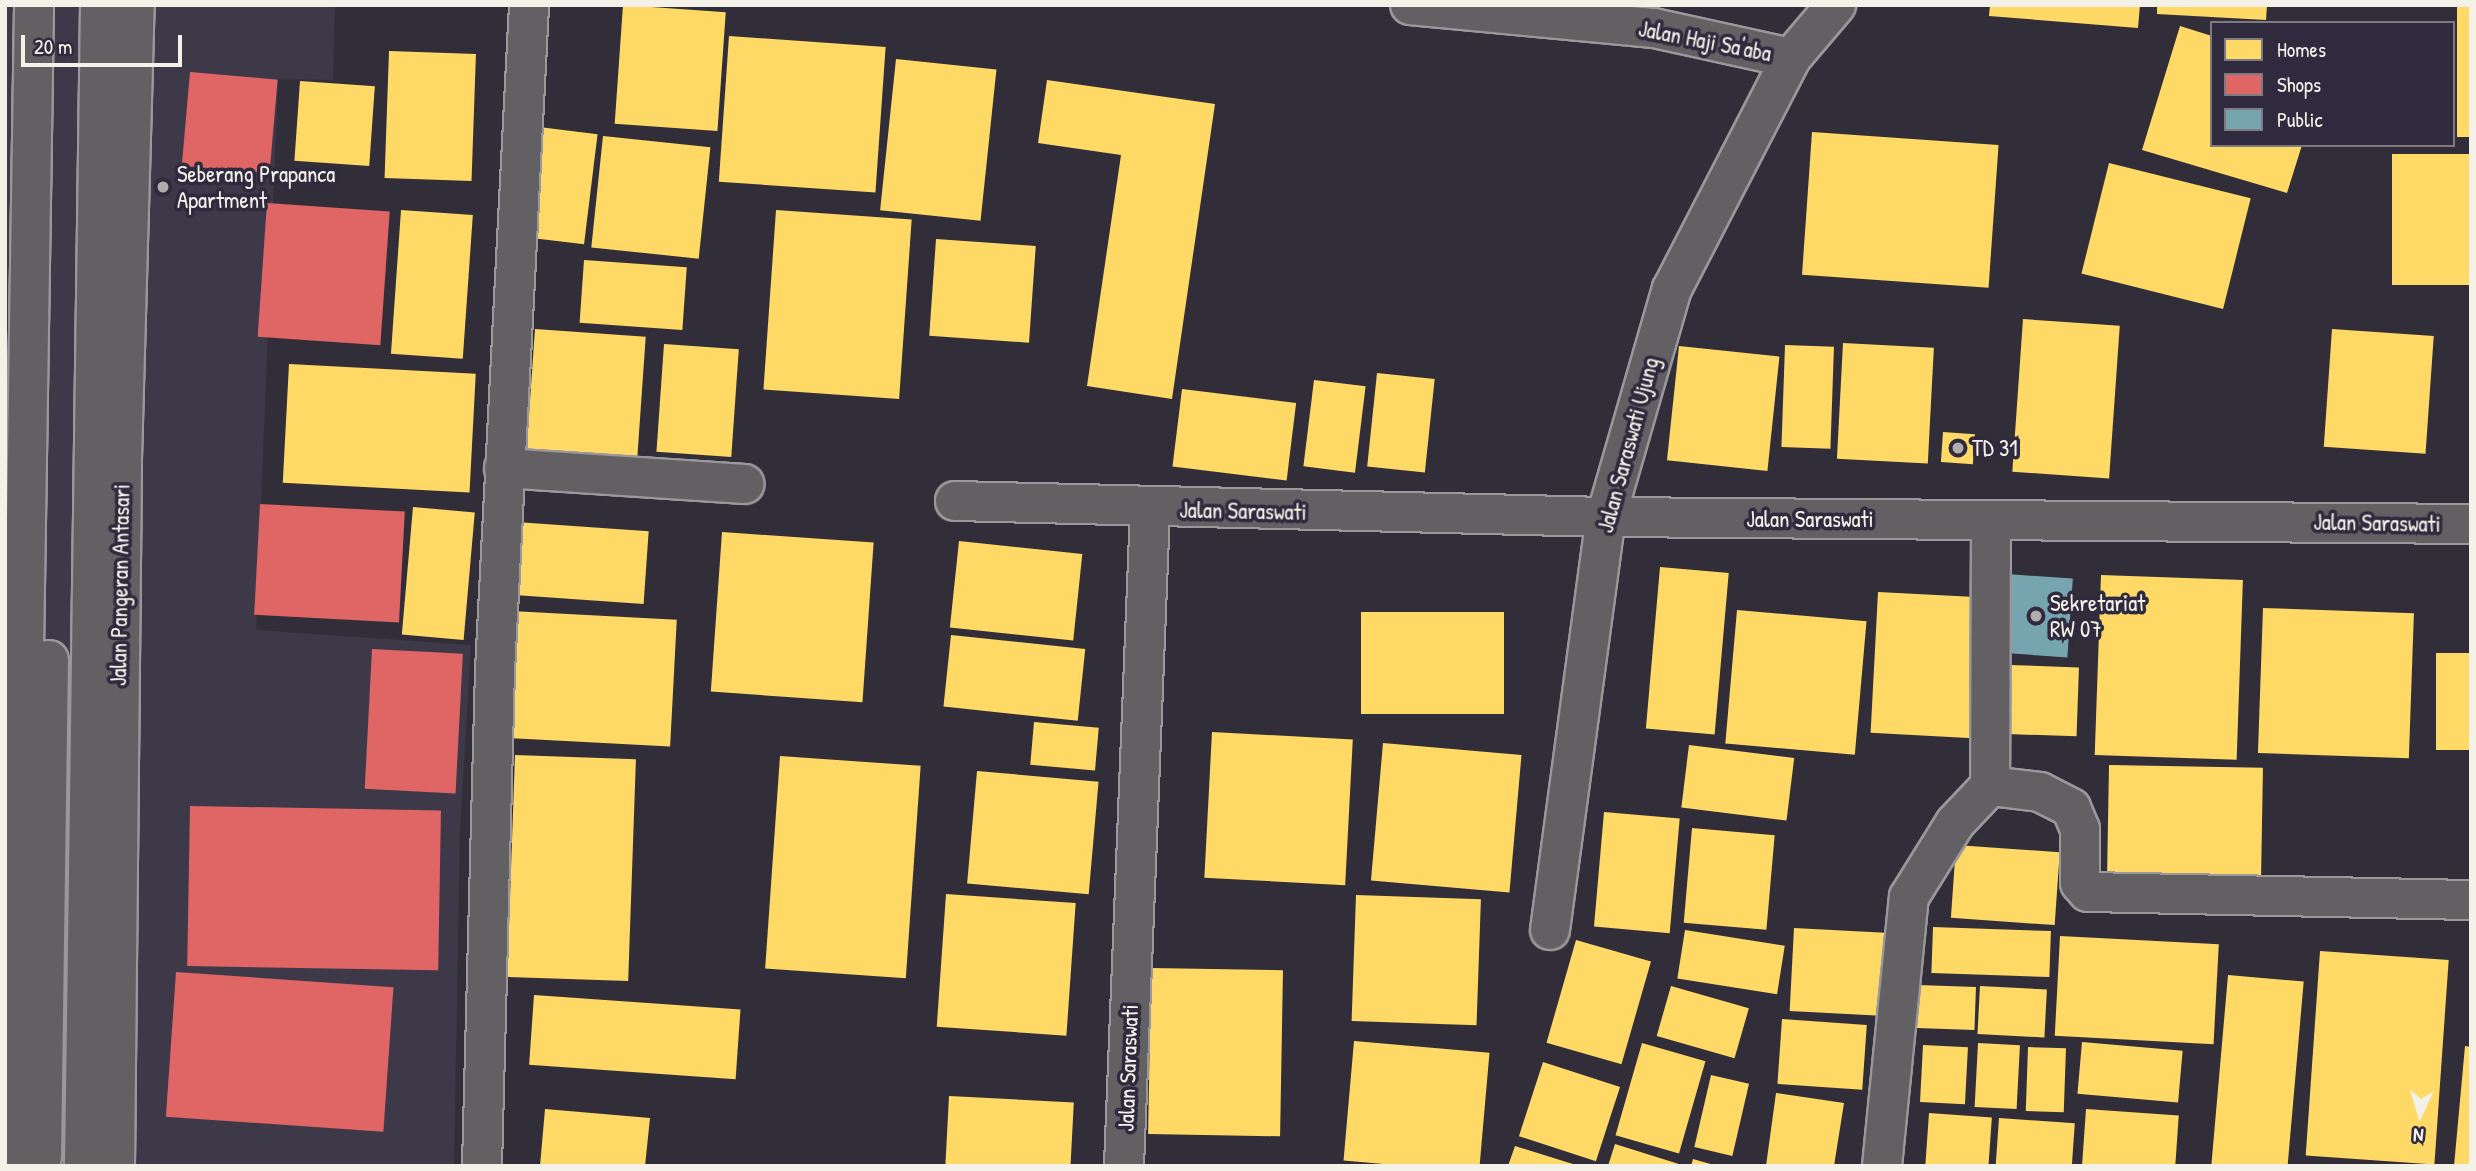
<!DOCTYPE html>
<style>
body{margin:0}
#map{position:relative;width:2476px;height:1171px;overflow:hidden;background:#312e39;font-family:"Patrick Hand",sans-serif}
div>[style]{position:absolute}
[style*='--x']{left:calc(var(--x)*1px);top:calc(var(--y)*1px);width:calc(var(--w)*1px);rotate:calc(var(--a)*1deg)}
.built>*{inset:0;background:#3e3948}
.homes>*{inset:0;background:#ffd966;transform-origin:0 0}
.shops>*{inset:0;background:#e06666;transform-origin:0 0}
.public>*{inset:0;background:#76a5af;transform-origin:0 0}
.roads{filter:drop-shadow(2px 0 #9a989b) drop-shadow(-2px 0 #9a989b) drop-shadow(0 2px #9a989b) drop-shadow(0 -2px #9a989b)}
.minor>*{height:38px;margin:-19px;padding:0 19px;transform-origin:19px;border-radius:19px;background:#626063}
.major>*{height:38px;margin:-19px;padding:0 19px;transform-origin:19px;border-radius:19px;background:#626063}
.dots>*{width:19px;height:19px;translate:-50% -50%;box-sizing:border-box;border:4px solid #2f2a3d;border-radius:50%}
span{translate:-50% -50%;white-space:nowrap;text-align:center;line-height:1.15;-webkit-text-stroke:7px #2f2a3d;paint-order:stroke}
.street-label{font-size:23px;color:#f4f1e8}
.poi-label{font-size:23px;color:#f4f1e8}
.left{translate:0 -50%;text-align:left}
.frame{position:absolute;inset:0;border:7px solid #f4f1e8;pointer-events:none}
.legend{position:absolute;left:2210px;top:21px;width:245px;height:126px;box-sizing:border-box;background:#2f2a3d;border:2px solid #7e7a81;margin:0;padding:9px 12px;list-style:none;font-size:21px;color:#f4f1e8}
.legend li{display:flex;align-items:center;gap:14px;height:35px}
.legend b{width:35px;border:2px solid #7e7a81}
.north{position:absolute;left:2385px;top:1080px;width:70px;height:70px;-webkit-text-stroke:5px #2f2a3d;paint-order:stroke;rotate:184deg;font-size:19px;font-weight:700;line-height:28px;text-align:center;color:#f4f1e8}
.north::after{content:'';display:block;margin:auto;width:24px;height:32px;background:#f4f1e8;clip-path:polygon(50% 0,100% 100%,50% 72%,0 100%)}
.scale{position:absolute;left:21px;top:35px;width:161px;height:32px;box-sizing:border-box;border:4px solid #f4f1e8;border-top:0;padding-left:9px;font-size:21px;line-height:24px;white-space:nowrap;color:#f4f1e8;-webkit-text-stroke:5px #2f2a3d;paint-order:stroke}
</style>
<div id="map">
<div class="built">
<div style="clip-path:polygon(5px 5px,335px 5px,333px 80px,278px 79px,256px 630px,471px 645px,460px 829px,454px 1166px,5px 1166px)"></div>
</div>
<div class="homes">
<div style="left:623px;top:5px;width:103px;height:119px;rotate:4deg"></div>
<div style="clip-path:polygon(1990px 5px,2140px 5px,2138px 28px,1989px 16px)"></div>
<div style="clip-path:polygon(2157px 5px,2267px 5px,2266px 20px,2157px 14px)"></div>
<div style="left:2457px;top:5px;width:14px;height:132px"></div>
<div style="clip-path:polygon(2180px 26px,2212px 36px,2212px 145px,2302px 145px,2287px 193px,2142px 150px)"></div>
<div style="left:729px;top:36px;width:157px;height:146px;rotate:4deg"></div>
<div style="left:389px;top:51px;width:87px;height:127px;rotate:2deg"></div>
<div style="left:896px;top:59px;width:101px;height:152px;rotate:6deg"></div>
<div style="clip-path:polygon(1047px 80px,1215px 104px,1172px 399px,1087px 386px,1121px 155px,1038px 143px)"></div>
<div style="left:300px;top:81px;width:75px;height:80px;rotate:4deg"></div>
<div style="left:539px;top:127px;width:59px;height:111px;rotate:7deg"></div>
<div style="left:1812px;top:132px;width:187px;height:143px;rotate:4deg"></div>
<div style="left:603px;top:136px;width:108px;height:112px;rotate:6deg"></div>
<div style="left:2471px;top:154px;width:131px;height:79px;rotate:90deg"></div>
<div style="left:2109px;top:163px;width:146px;height:114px;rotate:14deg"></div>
<div style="left:401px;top:210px;width:72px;height:144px;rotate:4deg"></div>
<div style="left:776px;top:210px;width:136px;height:180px;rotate:4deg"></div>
<div style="left:936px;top:239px;width:100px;height:97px;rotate:4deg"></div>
<div style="left:584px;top:260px;width:103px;height:63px;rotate:4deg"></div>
<div style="left:2023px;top:319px;width:97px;height:153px;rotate:4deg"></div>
<div style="left:535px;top:329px;width:111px;height:121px;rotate:4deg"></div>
<div style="left:2332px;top:329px;width:102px;height:118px;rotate:4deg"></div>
<div style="left:1843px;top:343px;width:91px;height:116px;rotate:3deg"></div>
<div style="left:664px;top:344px;width:75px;height:108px;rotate:4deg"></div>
<div style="left:1785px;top:345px;width:49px;height:102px;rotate:2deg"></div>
<div style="left:1679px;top:346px;width:101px;height:115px;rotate:6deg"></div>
<div style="left:289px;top:364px;width:187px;height:119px;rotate:3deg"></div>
<div style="left:1377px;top:373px;width:58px;height:94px;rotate:6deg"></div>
<div style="left:1314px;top:380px;width:52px;height:87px;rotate:7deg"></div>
<div style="left:1182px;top:389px;width:115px;height:78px;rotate:7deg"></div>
<div style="left:1943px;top:432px;width:32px;height:30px;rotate:4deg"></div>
<div style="left:413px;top:507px;width:62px;height:128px;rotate:5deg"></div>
<div style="left:516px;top:522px;width:133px;height:73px;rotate:4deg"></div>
<div style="left:722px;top:532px;width:152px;height:160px;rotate:4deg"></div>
<div style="left:959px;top:541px;width:124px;height:87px;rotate:6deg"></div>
<div style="left:1660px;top:567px;width:69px;height:162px;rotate:5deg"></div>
<div style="left:2101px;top:575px;width:142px;height:180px;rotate:2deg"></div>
<div style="left:1878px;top:592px;width:107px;height:141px;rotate:3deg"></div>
<div style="left:2263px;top:608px;width:151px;height:145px;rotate:2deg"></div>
<div style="left:1737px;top:610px;width:130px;height:134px;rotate:5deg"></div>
<div style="left:511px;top:611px;width:166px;height:127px;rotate:3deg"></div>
<div style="left:1361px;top:612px;width:143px;height:102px"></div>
<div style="left:951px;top:635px;width:135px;height:72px;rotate:6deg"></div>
<div style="left:2436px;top:653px;width:35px;height:97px"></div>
<div style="left:2010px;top:665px;width:69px;height:69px;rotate:2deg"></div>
<div style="left:1034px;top:722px;width:65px;height:43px;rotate:5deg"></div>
<div style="left:1212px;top:732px;width:141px;height:146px;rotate:3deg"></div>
<div style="left:1383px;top:743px;width:139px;height:138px;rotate:5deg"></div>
<div style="left:1689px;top:745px;width:106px;height:63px;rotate:7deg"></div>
<div style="left:515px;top:755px;width:121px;height:222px;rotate:2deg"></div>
<div style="left:780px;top:756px;width:141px;height:213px;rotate:4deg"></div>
<div style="left:2109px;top:765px;width:154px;height:115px;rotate:1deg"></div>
<div style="left:977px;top:771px;width:122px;height:113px;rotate:5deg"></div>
<div style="left:1604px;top:812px;width:76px;height:115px;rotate:5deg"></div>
<div style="left:1692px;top:828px;width:83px;height:95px;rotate:5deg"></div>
<div style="left:1956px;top:845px;width:104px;height:73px;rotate:4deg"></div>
<div style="left:946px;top:894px;width:130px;height:133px;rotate:4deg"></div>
<div style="left:1356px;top:895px;width:125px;height:126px;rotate:2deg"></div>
<div style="left:1933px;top:927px;width:118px;height:46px;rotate:2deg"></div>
<div style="left:1794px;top:928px;width:91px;height:83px;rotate:3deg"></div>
<div style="left:1685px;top:930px;width:101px;height:49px;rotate:9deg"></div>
<div style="left:2060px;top:936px;width:159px;height:100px;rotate:3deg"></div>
<div style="left:1576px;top:940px;width:78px;height:107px;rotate:16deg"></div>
<div style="left:2320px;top:951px;width:129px;height:205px;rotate:4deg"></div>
<div style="left:1151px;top:968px;width:132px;height:166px;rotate:1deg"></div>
<div style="left:2228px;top:975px;width:76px;height:192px;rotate:5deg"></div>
<div style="left:1918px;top:985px;width:58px;height:43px;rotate:2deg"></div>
<div style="left:1671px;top:986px;width:81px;height:52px;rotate:16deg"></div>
<div style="left:1980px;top:986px;width:67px;height:48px;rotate:3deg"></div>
<div style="left:534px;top:995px;width:207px;height:70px;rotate:4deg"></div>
<div style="left:1782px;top:1019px;width:85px;height:65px;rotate:4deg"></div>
<div style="left:1354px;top:1041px;width:136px;height:120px;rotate:5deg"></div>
<div style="left:2082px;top:1042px;width:101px;height:52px;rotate:5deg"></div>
<div style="left:1642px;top:1043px;width:66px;height:96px;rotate:16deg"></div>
<div style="left:1978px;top:1043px;width:42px;height:64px;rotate:3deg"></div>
<div style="left:1923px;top:1045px;width:45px;height:57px;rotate:3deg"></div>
<div style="clip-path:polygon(2465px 1046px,2471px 1047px,2471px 1166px,2454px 1166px)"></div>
<div style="left:2028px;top:1047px;width:38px;height:64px;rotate:2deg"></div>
<div style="left:1543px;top:1062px;width:81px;height:78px;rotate:18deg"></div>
<div style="left:1711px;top:1075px;width:39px;height:74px;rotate:13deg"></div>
<div style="clip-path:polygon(1776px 1093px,1844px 1103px,1834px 1166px,1766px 1166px)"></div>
<div style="left:949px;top:1096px;width:125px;height:70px;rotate:3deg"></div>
<div style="clip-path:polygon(545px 1109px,650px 1118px,645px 1166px,540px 1166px)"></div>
<div style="left:2086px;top:1109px;width:93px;height:57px;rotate:4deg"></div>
<div style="left:1929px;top:1113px;width:63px;height:53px;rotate:4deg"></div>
<div style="left:1999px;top:1118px;width:76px;height:48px;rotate:4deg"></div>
<div style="clip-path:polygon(1615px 1144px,1682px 1165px,1682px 1166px,1608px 1166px)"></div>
<div style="clip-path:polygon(1515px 1146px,1576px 1165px,1575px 1166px,1508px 1166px)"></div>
<div style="clip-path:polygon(1693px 1159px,1714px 1165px,1713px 1166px,1691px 1166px)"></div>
</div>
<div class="shops">
<div style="left:190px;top:72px;width:88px;height:94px;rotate:5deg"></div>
<div style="left:267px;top:203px;width:123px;height:134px;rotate:4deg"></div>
<div style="left:260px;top:504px;width:145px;height:111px;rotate:3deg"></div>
<div style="left:372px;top:649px;width:91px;height:140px;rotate:3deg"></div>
<div style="left:190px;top:806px;width:251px;height:160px;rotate:1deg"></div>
<div style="left:176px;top:972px;width:218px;height:145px;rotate:4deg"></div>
</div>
<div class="public">
<div style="left:2007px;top:574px;width:66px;height:79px;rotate:4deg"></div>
</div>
<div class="roads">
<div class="minor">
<div style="--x:1410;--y:5;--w:245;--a:5.4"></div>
<div style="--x:1654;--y:28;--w:140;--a:12.4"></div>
<div style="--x:504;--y:468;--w:241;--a:3.8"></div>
<div style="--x:955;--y:501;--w:651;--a:1.41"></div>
<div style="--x:1606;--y:517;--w:865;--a:0.46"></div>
<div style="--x:1991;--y:520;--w:266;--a:90.2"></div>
<div style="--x:1990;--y:786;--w:50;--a:6.8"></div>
<div style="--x:2040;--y:792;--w:35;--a:27"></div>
<div style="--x:2071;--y:808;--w:23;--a:67"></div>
<div style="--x:2080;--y:829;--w:54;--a:90"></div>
<div style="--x:2080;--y:883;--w:12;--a:48"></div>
<div style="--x:2088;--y:892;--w:383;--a:1.2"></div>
<div style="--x:1550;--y:930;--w:417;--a:-82.3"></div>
<div style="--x:1606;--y:517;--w:237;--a:-73.9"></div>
<div style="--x:1672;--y:289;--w:260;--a:-62.7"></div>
<div style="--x:1791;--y:58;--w:70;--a:-49.7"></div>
<div style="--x:482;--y:1166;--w:496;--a:-88.5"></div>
<div style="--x:495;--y:670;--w:666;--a:-87.07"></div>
<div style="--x:1124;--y:1166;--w:658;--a:-87.73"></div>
<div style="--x:1882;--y:1166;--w:270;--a:-84.3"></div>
<div style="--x:1909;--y:897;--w:87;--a:-58.1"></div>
<div style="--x:1955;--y:823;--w:51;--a:-46.6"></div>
</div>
<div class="major">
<div style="--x:42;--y:1157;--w:497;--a:-89.2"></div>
<div style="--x:16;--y:1166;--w:1161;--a:-89.11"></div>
<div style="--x:84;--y:1166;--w:1161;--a:-89.21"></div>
<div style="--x:115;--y:1166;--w:707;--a:-89.43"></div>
<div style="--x:122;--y:459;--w:454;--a:-88.4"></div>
</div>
</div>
<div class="dots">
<div style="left:163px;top:187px;background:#b0adab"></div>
<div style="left:1958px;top:448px;background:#b0adab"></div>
<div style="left:2036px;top:616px;background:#b0adab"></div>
</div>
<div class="street-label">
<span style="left:1705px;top:41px;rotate:11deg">Jalan Haji Sa'aba</span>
<span style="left:1628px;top:445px;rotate:-75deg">Jalan Saraswati Ujung</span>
<span style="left:1243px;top:511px;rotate:1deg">Jalan Saraswati</span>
<span style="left:1810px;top:519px">Jalan Saraswati</span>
<span style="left:2377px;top:523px;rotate:1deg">Jalan Saraswati</span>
<span style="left:120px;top:585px;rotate:-89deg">Jalan Pangeran Antasari</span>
<span style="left:1128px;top:1068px;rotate:-88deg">Jalan Saraswati</span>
</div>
<div class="poi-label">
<span class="left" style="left:177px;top:187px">Seberang Prapanca<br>Apartment</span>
<span class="left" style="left:1972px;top:448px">TD 31</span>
<span class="left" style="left:2050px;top:616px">Sekretariat<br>RW 07</span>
</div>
<div class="frame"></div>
<ul class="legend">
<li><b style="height:19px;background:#ffd966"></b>Homes</li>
<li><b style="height:19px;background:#e06666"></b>Shops</li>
<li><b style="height:19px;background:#76a5af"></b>Public</li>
</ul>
<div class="north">N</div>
<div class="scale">20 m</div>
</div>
